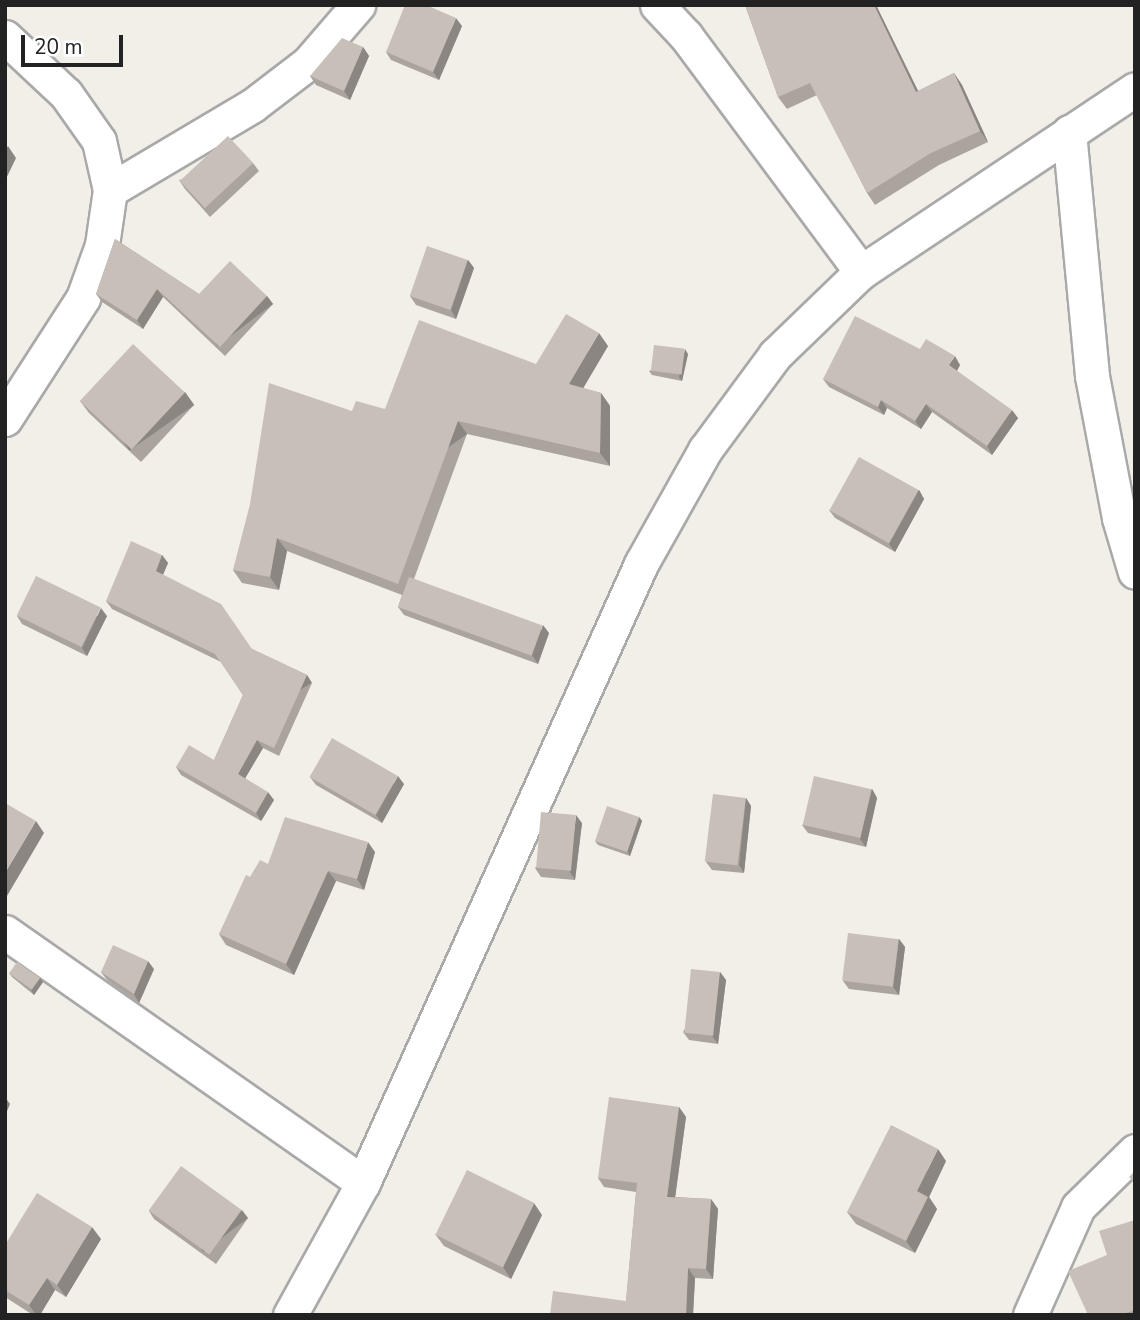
<!DOCTYPE html>
<style>
body{margin:0}
#map{position:relative;width:1140px;height:1320px;overflow:hidden;background:#f2efe9;font-family:"Nunito Sans",sans-serif}
div>[style]{position:absolute}
[style*='--x']{left:calc(var(--x)*1px);top:calc(var(--y)*1px);width:calc(var(--w)*1px);rotate:calc(var(--a)*1deg)}
.roads{filter:drop-shadow(2px 0 #a9a9a9) drop-shadow(-2px 0 #a9a9a9) drop-shadow(0 2px #a9a9a9) drop-shadow(0 -2px #a9a9a9)}
.street>*{height:33px;margin:-16.5px;padding:0 16.5px;transform-origin:16.5px;border-radius:16.5px;background:#fff}
.wall>*{inset:0;background:#aba49e}
.shaded-wall>*{inset:0;background:#8b8681;transform-origin:0 0}
.building>*{inset:0;background:#c7bfb8;transform-origin:0 0}
span{translate:-50% -50%;white-space:nowrap;text-align:center;line-height:1.15;-webkit-text-stroke:5px #fff;paint-order:stroke}
.frame{position:absolute;inset:0;border:7px solid #222;pointer-events:none}
.scale{position:absolute;left:21px;top:35px;width:102px;height:32px;box-sizing:border-box;border:4px solid #222;border-top:0;padding-left:9px;font-size:21px;line-height:24px;white-space:nowrap;color:#222;-webkit-text-stroke:5px #fff;paint-order:stroke}
</style>
<div id="map">
<div class="roads">
<div class="street">
<div style="--x:657;--y:5;--w:42;--a:46.9"></div>
<div style="--x:686;--y:36;--w:294;--a:53.4"></div>
<div style="--x:5;--y:37;--w:83;--a:43.1"></div>
<div style="--x:66;--y:94;--w:57;--a:54.9"></div>
<div style="--x:99;--y:141;--w:50;--a:77.3"></div>
<div style="--x:110;--y:190;--w:56;--a:98.3"></div>
<div style="--x:102;--y:245;--w:56;--a:109.7"></div>
<div style="--x:83;--y:298;--w:144;--a:122.8"></div>
<div style="--x:1069;--y:132;--w:245;--a:84.6"></div>
<div style="--x:1092;--y:376;--w:145;--a:79.2"></div>
<div style="--x:1119;--y:518;--w:56;--a:73.5"></div>
<div style="--x:110;--y:190;--w:166;--a:-30.7"></div>
<div style="--x:253;--y:105;--w:69;--a:-37.4"></div>
<div style="--x:308;--y:63;--w:77;--a:-49.2"></div>
<div style="--x:5;--y:932;--w:437;--a:35"></div>
<div style="--x:290;--y:1315;--w:151;--a:-61.1"></div>
<div style="--x:363;--y:1183;--w:679;--a:-65.81"></div>
<div style="--x:641;--y:564;--w:131;--a:-60.7"></div>
<div style="--x:705;--y:450;--w:118;--a:-53.6"></div>
<div style="--x:775;--y:355;--w:120;--a:-44"></div>
<div style="--x:861;--y:272;--w:329;--a:-33.7"></div>
<div style="--x:1030;--y:1315;--w:118;--a:-66"></div>
<div style="--x:1078;--y:1207;--w:80;--a:-44.5"></div>
</div>
</div>
<div class="wall">
<div style="clip-path:polygon(745px 5px,876px 5px,918px 91px,954px 73px,962px 85px,988px 142px,939px 165px,875px 205px,867px 193px,817px 95px,787px 109px,778px 97px)"></div>
<div style="clip-path:polygon(462px 26px,439px 80px,391px 60px,386px 52px)"></div>
<div style="clip-path:polygon(363px 47px,369px 56px,350px 100px,316px 85px,310px 76px)"></div>
<div style="clip-path:polygon(253px 163px,259px 171px,210px 217px,185px 189px,179px 180px)"></div>
<div style="clip-path:polygon(115px 239px,199px 294px,267px 296px,273px 304px,225px 356px,163px 297px,143px 329px,102px 302px,96px 294px)"></div>
<div style="clip-path:polygon(468px 260px,474px 268px,456px 319px,416px 305px,410px 296px)"></div>
<div style="clip-path:polygon(608px 346px,583px 388px,601px 393px,610px 406px,610px 466px,467px 434px,414px 579px,549px 633px,538px 664px,404px 615px,398px 607px,402px 595px,287px 551px,279px 590px,242px 583px,233px 570px,352px 411px,385px 409px,536px 364px)"></div>
<div style="clip-path:polygon(920px 349px,960px 365px,957px 371px,1018px 418px,992px 455px,932px 412px,921px 429px,887px 408px,884px 415px,829px 387px,823px 379px)"></div>
<div style="clip-path:polygon(688px 354px,682px 381px,652px 375px,649px 371px)"></div>
<div style="clip-path:polygon(185px 392px,194px 405px,141px 462px,89px 413px,80px 401px)"></div>
<div style="clip-path:polygon(919px 490px,924px 499px,895px 552px,835px 518px,829px 510px)"></div>
<div style="clip-path:polygon(162px 555px,168px 563px,163px 575px,252px 649px,307px 675px,312px 683px,279px 756px,263px 748px,245px 778px,274px 800px,261px 821px,181px 775px,176px 767px,214px 760px,243px 695px,221px 662px,112px 609px,106px 601px)"></div>
<div style="clip-path:polygon(17px 616px,107px 616px,87px 656px,22px 624px)"></div>
<div style="clip-path:polygon(310px 777px,404px 784px,382px 823px,316px 785px)"></div>
<div style="clip-path:polygon(872px 789px,877px 798px,866px 847px,808px 833px,802px 825px)"></div>
<div style="clip-path:polygon(746px 798px,751px 806px,744px 873px,712px 870px,706px 862px)"></div>
<div style="clip-path:polygon(639px 817px,642px 821px,630px 856px,598px 845px,595px 841px)"></div>
<div style="clip-path:polygon(582px 823px,575px 880px,541px 877px,535px 868px)"></div>
<div style="clip-path:polygon(375px 852px,364px 890px,336px 881px,294px 975px,226px 945px,219px 934px,250px 877px,268px 864px)"></div>
<div style="clip-path:polygon(899px 939px,905px 947px,899px 995px,849px 989px,843px 981px)"></div>
<div style="clip-path:polygon(154px 969px,139px 1003px,107px 980px,101px 972px)"></div>
<div style="clip-path:polygon(720px 972px,726px 980px,718px 1044px,689px 1040px,683px 1032px)"></div>
<div style="clip-path:polygon(9px 973px,43px 982px,34px 995px,12px 977px)"></div>
<div style="clip-path:polygon(679px 1107px,686px 1117px,675px 1197px,711px 1199px,718px 1209px,713px 1279px,695px 1278px,693px 1315px,550px 1315px,626px 1301px,636px 1192px,604px 1187px,598px 1178px)"></div>
<div style="clip-path:polygon(946px 1161px,929px 1197px,937px 1209px,915px 1253px,856px 1224px,847px 1212px)"></div>
<div style="clip-path:polygon(149px 1211px,248px 1218px,216px 1264px,154px 1219px)"></div>
<div style="clip-path:polygon(542px 1215px,511px 1279px,444px 1246px,435px 1234px)"></div>
<div style="clip-path:polygon(1135px 1220px,1135px 1315px,1088px 1315px,1107px 1255px)"></div>
<div style="clip-path:polygon(101px 1239px,66px 1297px,55px 1290px,40px 1315px,33px 1315px,5px 1297px,5px 1245px)"></div>
</div>
<div class="shaded-wall">
<div style="clip-path:polygon(874px 5px,876px 5px,924px 103px,916px 92px)"></div>
<div style="clip-path:polygon(456px 18px,462px 26px,439px 80px,433px 72px)"></div>
<div style="clip-path:polygon(363px 47px,369px 56px,350px 100px,344px 91px)"></div>
<div style="clip-path:polygon(954px 73px,962px 85px,988px 142px,980px 131px)"></div>
<div style="clip-path:polygon(8px 146px,16px 158px,5px 181px,5px 151px)"></div>
<div style="clip-path:polygon(468px 260px,474px 268px,456px 319px,451px 310px)"></div>
<div style="clip-path:polygon(157px 289px,163px 297px,143px 329px,137px 320px)"></div>
<div style="left:267px;top:296px;width:10px;height:69px;rotate:53deg"></div>
<div style="clip-path:polygon(599px 333px,608px 346px,578px 397px,569px 384px)"></div>
<div style="clip-path:polygon(685px 349px,688px 354px,682px 381px,679px 377px)"></div>
<div style="clip-path:polygon(955px 356px,960px 365px,955px 374px,949px 365px)"></div>
<div style="left:185px;top:392px;width:16px;height:79px;rotate:55deg"></div>
<div style="clip-path:polygon(601px 393px,610px 406px,610px 466px,600px 453px)"></div>
<div style="clip-path:polygon(881px 400px,887px 408px,884px 415px,878px 407px)"></div>
<div style="clip-path:polygon(926px 404px,932px 412px,921px 429px,915px 421px)"></div>
<div style="clip-path:polygon(1012px 410px,1018px 418px,992px 455px,987px 446px)"></div>
<div style="left:458px;top:421px;width:16px;height:174px;rotate:55deg"></div>
<div style="clip-path:polygon(919px 490px,924px 499px,895px 552px,889px 544px)"></div>
<div style="clip-path:polygon(277px 538px,287px 551px,279px 590px,270px 577px)"></div>
<div style="clip-path:polygon(162px 555px,168px 563px,161px 579px,156px 571px)"></div>
<div style="clip-path:polygon(101px 608px,107px 616px,87px 656px,82px 648px)"></div>
<div style="clip-path:polygon(543px 625px,549px 633px,538px 664px,532px 655px)"></div>
<div style="left:307px;top:675px;width:9px;height:80px;rotate:58deg"></div>
<div style="clip-path:polygon(257px 740px,263px 748px,243px 782px,238px 774px)"></div>
<div style="clip-path:polygon(398px 776px,404px 784px,382px 823px,376px 815px)"></div>
<div style="clip-path:polygon(872px 789px,877px 798px,866px 847px,860px 839px)"></div>
<div style="clip-path:polygon(268px 792px,274px 800px,261px 821px,256px 813px)"></div>
<div style="clip-path:polygon(746px 798px,751px 806px,744px 873px,739px 865px)"></div>
<div style="clip-path:polygon(576px 815px,582px 823px,575px 880px,570px 872px)"></div>
<div style="clip-path:polygon(639px 817px,642px 821px,630px 856px,627px 851px)"></div>
<div style="clip-path:polygon(36px 821px,44px 833px,7px 896px,5px 893px,5px 873px)"></div>
<div style="clip-path:polygon(368px 842px,375px 852px,364px 890px,357px 879px)"></div>
<div style="clip-path:polygon(328px 871px,336px 881px,294px 975px,286px 964px)"></div>
<div style="clip-path:polygon(899px 939px,905px 947px,899px 995px,893px 987px)"></div>
<div style="clip-path:polygon(148px 961px,154px 969px,139px 1003px,134px 994px)"></div>
<div style="clip-path:polygon(720px 972px,726px 980px,718px 1044px,712px 1036px)"></div>
<div style="clip-path:polygon(40px 978px,43px 982px,34px 995px,31px 990px)"></div>
<div style="clip-path:polygon(5px 1097px,10px 1104px,5px 1116px)"></div>
<div style="clip-path:polygon(679px 1107px,686px 1117px,674px 1206px,667px 1197px)"></div>
<div style="clip-path:polygon(938px 1149px,946px 1161px,929px 1197px,937px 1209px,915px 1253px,906px 1241px,917px 1191px)"></div>
<div style="clip-path:polygon(711px 1199px,718px 1209px,713px 1279px,706px 1269px)"></div>
<div style="clip-path:polygon(534px 1203px,542px 1215px,511px 1279px,503px 1267px)"></div>
<div style="left:242px;top:1210px;width:10px;height:56px;rotate:53deg"></div>
<div style="clip-path:polygon(92px 1227px,101px 1239px,66px 1297px,57px 1285px)"></div>
<div style="clip-path:polygon(688px 1268px,695px 1278px,693px 1315px,686px 1315px)"></div>
<div style="clip-path:polygon(47px 1278px,55px 1290px,40px 1315px,36px 1315px,29px 1305px)"></div>
</div>
<div class="building">
<div style="clip-path:polygon(405px 5px,426px 5px,456px 18px,433px 72px,386px 52px)"></div>
<div style="clip-path:polygon(745px 5px,874px 5px,916px 92px,954px 73px,980px 131px,931px 153px,867px 193px,810px 83px,778px 97px)"></div>
<div style="clip-path:polygon(342px 38px,363px 47px,344px 91px,310px 76px)"></div>
<div style="left:228px;top:136px;width:37px;height:66px;rotate:47deg"></div>
<div style="clip-path:polygon(115px 239px,199px 294px,230px 261px,267px 296px,220px 347px,157px 289px,137px 320px,96px 294px)"></div>
<div style="left:427px;top:246px;width:43px;height:53px;rotate:19deg"></div>
<div style="clip-path:polygon(566px 314px,599px 333px,569px 384px,601px 393px,600px 453px,458px 421px,398px 584px,277px 538px,270px 577px,233px 570px,250px 504px,269px 383px,352px 411px,356px 401px,385px 409px,419px 320px,536px 364px)"></div>
<div style="clip-path:polygon(855px 316px,920px 349px,926px 339px,955px 356px,949px 365px,1012px 410px,987px 446px,926px 404px,915px 421px,881px 400px,878px 407px,823px 379px)"></div>
<div style="left:133px;top:344px;width:71px;height:78px;rotate:43deg"></div>
<div style="left:654px;top:345px;width:31px;height:26px;rotate:7deg"></div>
<div style="left:859px;top:457px;width:68px;height:61px;rotate:29deg"></div>
<div style="clip-path:polygon(131px 541px,162px 555px,156px 571px,221px 604px,252px 649px,307px 675px,274px 748px,257px 740px,238px 774px,268px 792px,256px 813px,176px 767px,189px 745px,214px 760px,243px 695px,215px 654px,106px 601px)"></div>
<div style="left:36px;top:576px;width:72px;height:44px;rotate:26deg"></div>
<div style="left:409px;top:577px;width:142px;height:32px;rotate:20deg"></div>
<div style="left:332px;top:738px;width:76px;height:45px;rotate:30deg"></div>
<div style="left:814px;top:776px;width:59px;height:50px;rotate:13deg"></div>
<div style="left:713px;top:794px;width:33px;height:68px;rotate:7deg"></div>
<div style="clip-path:polygon(5px 803px,36px 821px,5px 873px)"></div>
<div style="left:607px;top:806px;width:34px;height:37px;rotate:19deg"></div>
<div style="left:541px;top:812px;width:35px;height:56px;rotate:5deg"></div>
<div style="clip-path:polygon(285px 817px,368px 842px,357px 879px,328px 871px,286px 964px,219px 934px,246px 875px,250px 877px,260px 860px,268px 864px)"></div>
<div style="left:848px;top:933px;width:51px;height:48px;rotate:7deg"></div>
<div style="clip-path:polygon(113px 945px,148px 961px,134px 994px,101px 972px)"></div>
<div style="left:17px;top:962px;width:28px;height:14px;rotate:35deg"></div>
<div style="left:691px;top:969px;width:29px;height:64px;rotate:6deg"></div>
<div style="clip-path:polygon(609px 1097px,679px 1107px,667px 1197px,711px 1199px,706px 1269px,688px 1268px,686px 1315px,550px 1315px,553px 1291px,626px 1301px,637px 1183px,598px 1178px)"></div>
<div style="clip-path:polygon(891px 1125px,938px 1149px,917px 1191px,928px 1197px,906px 1241px,847px 1212px)"></div>
<div style="left:181px;top:1166px;width:75px;height:55px;rotate:36deg"></div>
<div style="left:467px;top:1170px;width:75px;height:72px;rotate:26deg"></div>
<div style="clip-path:polygon(1135px 1171px,1135px 1183px,1129px 1177px)"></div>
<div style="clip-path:polygon(37px 1193px,92px 1227px,57px 1285px,47px 1278px,29px 1305px,5px 1290px,5px 1245px)"></div>
<div style="clip-path:polygon(1135px 1220px,1135px 1310px,1120px 1315px,1088px 1315px,1068px 1271px,1107px 1255px,1099px 1231px)"></div>
</div>
<div class="frame"></div>
<div class="scale">20 m</div>
</div>
